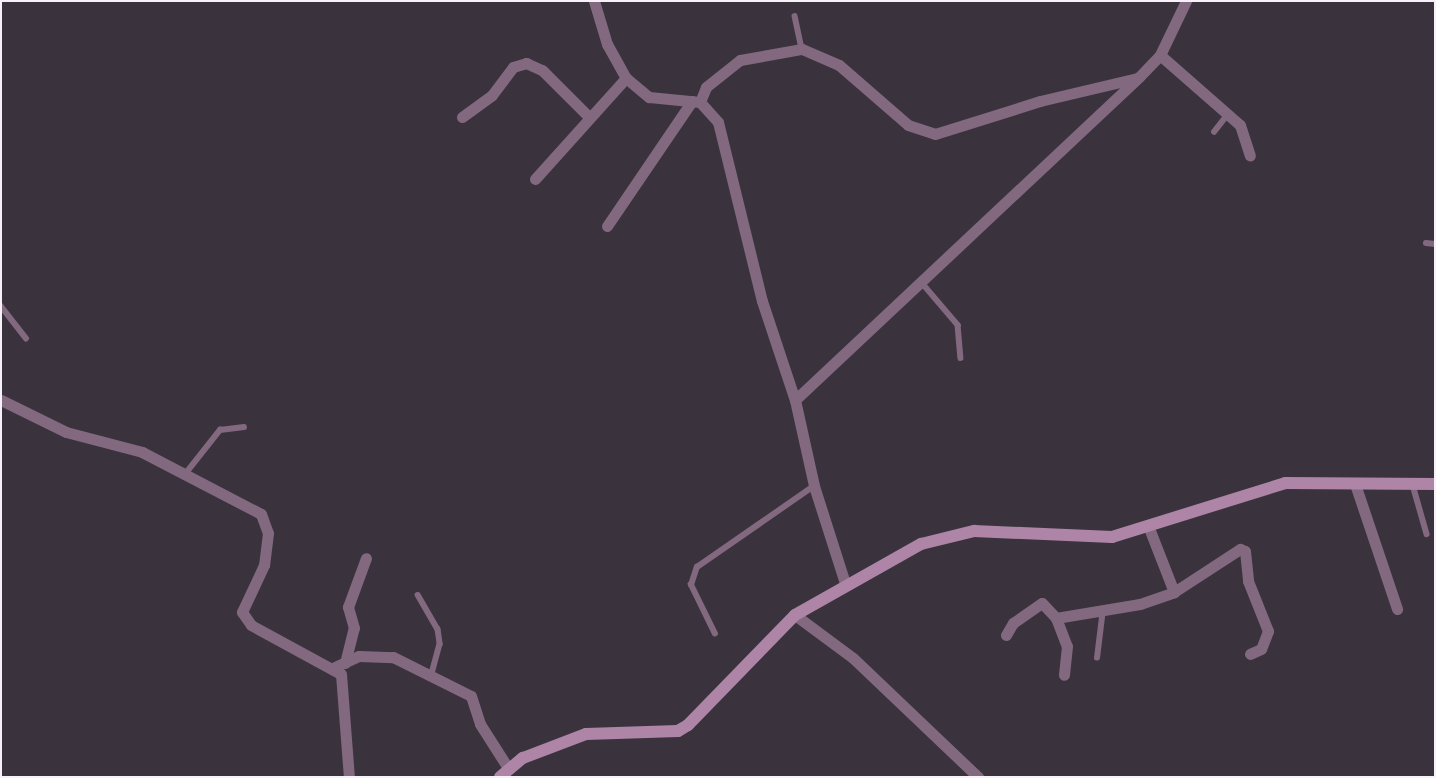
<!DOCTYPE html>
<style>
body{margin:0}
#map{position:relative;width:1436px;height:778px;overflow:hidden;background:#3a333d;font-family:"PT Sans",sans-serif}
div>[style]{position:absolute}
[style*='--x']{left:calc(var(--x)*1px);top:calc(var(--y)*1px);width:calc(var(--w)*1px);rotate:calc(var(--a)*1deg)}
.lane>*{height:5.5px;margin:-2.75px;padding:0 2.75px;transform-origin:2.75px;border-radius:2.75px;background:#83697f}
.street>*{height:11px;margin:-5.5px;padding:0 5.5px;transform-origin:5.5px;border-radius:5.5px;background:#83697f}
.secondary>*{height:12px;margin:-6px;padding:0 6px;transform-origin:6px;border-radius:6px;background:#ae85a7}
span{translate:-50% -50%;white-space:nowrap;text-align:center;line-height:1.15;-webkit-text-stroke:5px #302932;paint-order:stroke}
.frame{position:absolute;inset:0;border:2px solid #f7f2f9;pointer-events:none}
</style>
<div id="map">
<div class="lane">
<div style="--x:795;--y:16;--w:34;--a:78"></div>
<div style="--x:1214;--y:132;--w:23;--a:-52"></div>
<div style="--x:1426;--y:243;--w:9;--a:6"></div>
<div style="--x:923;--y:284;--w:54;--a:49.5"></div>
<div style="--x:958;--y:325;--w:33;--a:85"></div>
<div style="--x:1;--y:306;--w:41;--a:52"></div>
<div style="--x:186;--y:473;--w:55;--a:-51.7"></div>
<div style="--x:220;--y:430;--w:24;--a:-7"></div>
<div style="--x:1413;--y:485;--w:51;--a:74.1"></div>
<div style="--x:418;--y:595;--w:39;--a:60"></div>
<div style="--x:438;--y:629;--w:15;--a:82"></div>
<div style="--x:440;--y:644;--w:31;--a:105"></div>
<div style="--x:715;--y:634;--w:55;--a:-116.1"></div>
<div style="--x:691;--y:585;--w:19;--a:-72"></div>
<div style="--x:697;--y:567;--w:142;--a:-34.7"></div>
<div style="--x:1097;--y:658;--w:49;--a:-83"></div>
</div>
<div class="street">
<div style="--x:594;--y:1;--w:45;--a:73.2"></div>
<div style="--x:607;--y:44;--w:39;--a:61"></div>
<div style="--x:626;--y:78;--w:30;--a:40"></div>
<div style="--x:649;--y:97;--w:51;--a:5.6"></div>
<div style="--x:700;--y:102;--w:27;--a:48"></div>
<div style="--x:718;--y:122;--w:184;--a:76.2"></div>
<div style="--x:762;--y:301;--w:104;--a:71.6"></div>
<div style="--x:795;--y:400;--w:88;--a:77.5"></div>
<div style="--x:814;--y:486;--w:102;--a:72.3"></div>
<div style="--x:1160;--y:55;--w:106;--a:41.2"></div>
<div style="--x:1240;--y:125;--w:32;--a:72"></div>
<div style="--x:700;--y:102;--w:16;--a:-68"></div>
<div style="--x:706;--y:87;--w:43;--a:-38.5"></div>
<div style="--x:740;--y:60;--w:63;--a:-10.1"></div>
<div style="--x:802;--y:49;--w:40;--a:23.4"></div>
<div style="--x:839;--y:65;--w:91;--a:41"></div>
<div style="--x:908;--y:125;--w:28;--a:18"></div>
<div style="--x:935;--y:134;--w:110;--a:-17.4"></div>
<div style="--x:1040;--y:101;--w:100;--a:-13.3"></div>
<div style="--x:462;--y:117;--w:37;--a:-36"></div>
<div style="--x:492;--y:95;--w:35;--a:-53"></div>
<div style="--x:513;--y:67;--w:14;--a:-17"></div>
<div style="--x:526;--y:63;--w:17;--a:24"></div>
<div style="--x:542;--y:70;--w:66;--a:45"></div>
<div style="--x:535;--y:179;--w:136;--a:-48"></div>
<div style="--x:607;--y:226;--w:151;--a:-55.8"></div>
<div style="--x:1;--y:400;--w:72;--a:26.2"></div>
<div style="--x:66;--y:432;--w:79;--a:14.7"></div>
<div style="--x:142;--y:452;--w:134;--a:27.5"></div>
<div style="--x:261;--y:514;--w:20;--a:70"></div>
<div style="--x:268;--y:533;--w:32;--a:97"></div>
<div style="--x:264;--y:565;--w:52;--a:115.1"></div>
<div style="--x:242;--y:612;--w:16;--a:55"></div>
<div style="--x:251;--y:625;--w:102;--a:28.6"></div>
<div style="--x:341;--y:674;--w:103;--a:85.6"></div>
<div style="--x:795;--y:400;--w:472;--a:-43.2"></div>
<div style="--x:1139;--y:77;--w:30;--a:-46"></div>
<div style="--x:1160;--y:55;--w:60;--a:-64.3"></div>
<div style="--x:1355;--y:484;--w:132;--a:71.4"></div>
<div style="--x:1149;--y:528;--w:69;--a:68.7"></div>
<div style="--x:1174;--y:592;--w:79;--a:-33.1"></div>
<div style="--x:1240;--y:549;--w:5;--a:22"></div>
<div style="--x:1245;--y:551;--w:30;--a:84"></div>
<div style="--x:1248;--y:581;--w:54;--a:68.2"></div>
<div style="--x:1268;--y:631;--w:19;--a:111"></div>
<div style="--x:1261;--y:649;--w:12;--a:156"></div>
<div style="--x:795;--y:615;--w:72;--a:36.6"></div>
<div style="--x:853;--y:658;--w:173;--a:43.6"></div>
<div style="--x:1056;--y:618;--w:30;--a:69"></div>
<div style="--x:1067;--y:646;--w:29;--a:96"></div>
<div style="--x:1006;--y:635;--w:14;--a:-60"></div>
<div style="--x:1013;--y:623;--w:35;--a:-35"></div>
<div style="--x:1042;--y:603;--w:21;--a:47"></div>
<div style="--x:1056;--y:618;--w:85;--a:-9.5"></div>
<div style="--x:1140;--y:604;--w:36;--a:-19"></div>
<div style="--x:345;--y:663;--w:36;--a:-76"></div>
<div style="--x:354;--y:628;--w:22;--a:-106"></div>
<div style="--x:348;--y:607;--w:52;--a:-69.8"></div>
<div style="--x:335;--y:667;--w:26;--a:-25"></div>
<div style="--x:359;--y:656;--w:34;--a:2"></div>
<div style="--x:393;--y:657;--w:87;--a:26.6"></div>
<div style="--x:471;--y:696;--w:29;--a:72"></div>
<div style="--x:480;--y:724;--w:52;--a:57.5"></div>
</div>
<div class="secondary">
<div style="--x:500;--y:777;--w:30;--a:-40"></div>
<div style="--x:523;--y:758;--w:67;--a:-20.9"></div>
<div style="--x:586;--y:734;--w:92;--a:-1.9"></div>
<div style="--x:678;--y:731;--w:12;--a:-31"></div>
<div style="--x:688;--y:725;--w:153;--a:-45.8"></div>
<div style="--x:795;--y:615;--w:145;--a:-29.4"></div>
<div style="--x:921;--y:544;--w:55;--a:-13.8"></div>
<div style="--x:974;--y:531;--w:138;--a:2.5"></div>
<div style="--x:1112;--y:537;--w:181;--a:-17.3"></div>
<div style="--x:1285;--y:483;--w:150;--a:0.4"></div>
</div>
<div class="frame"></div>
</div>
